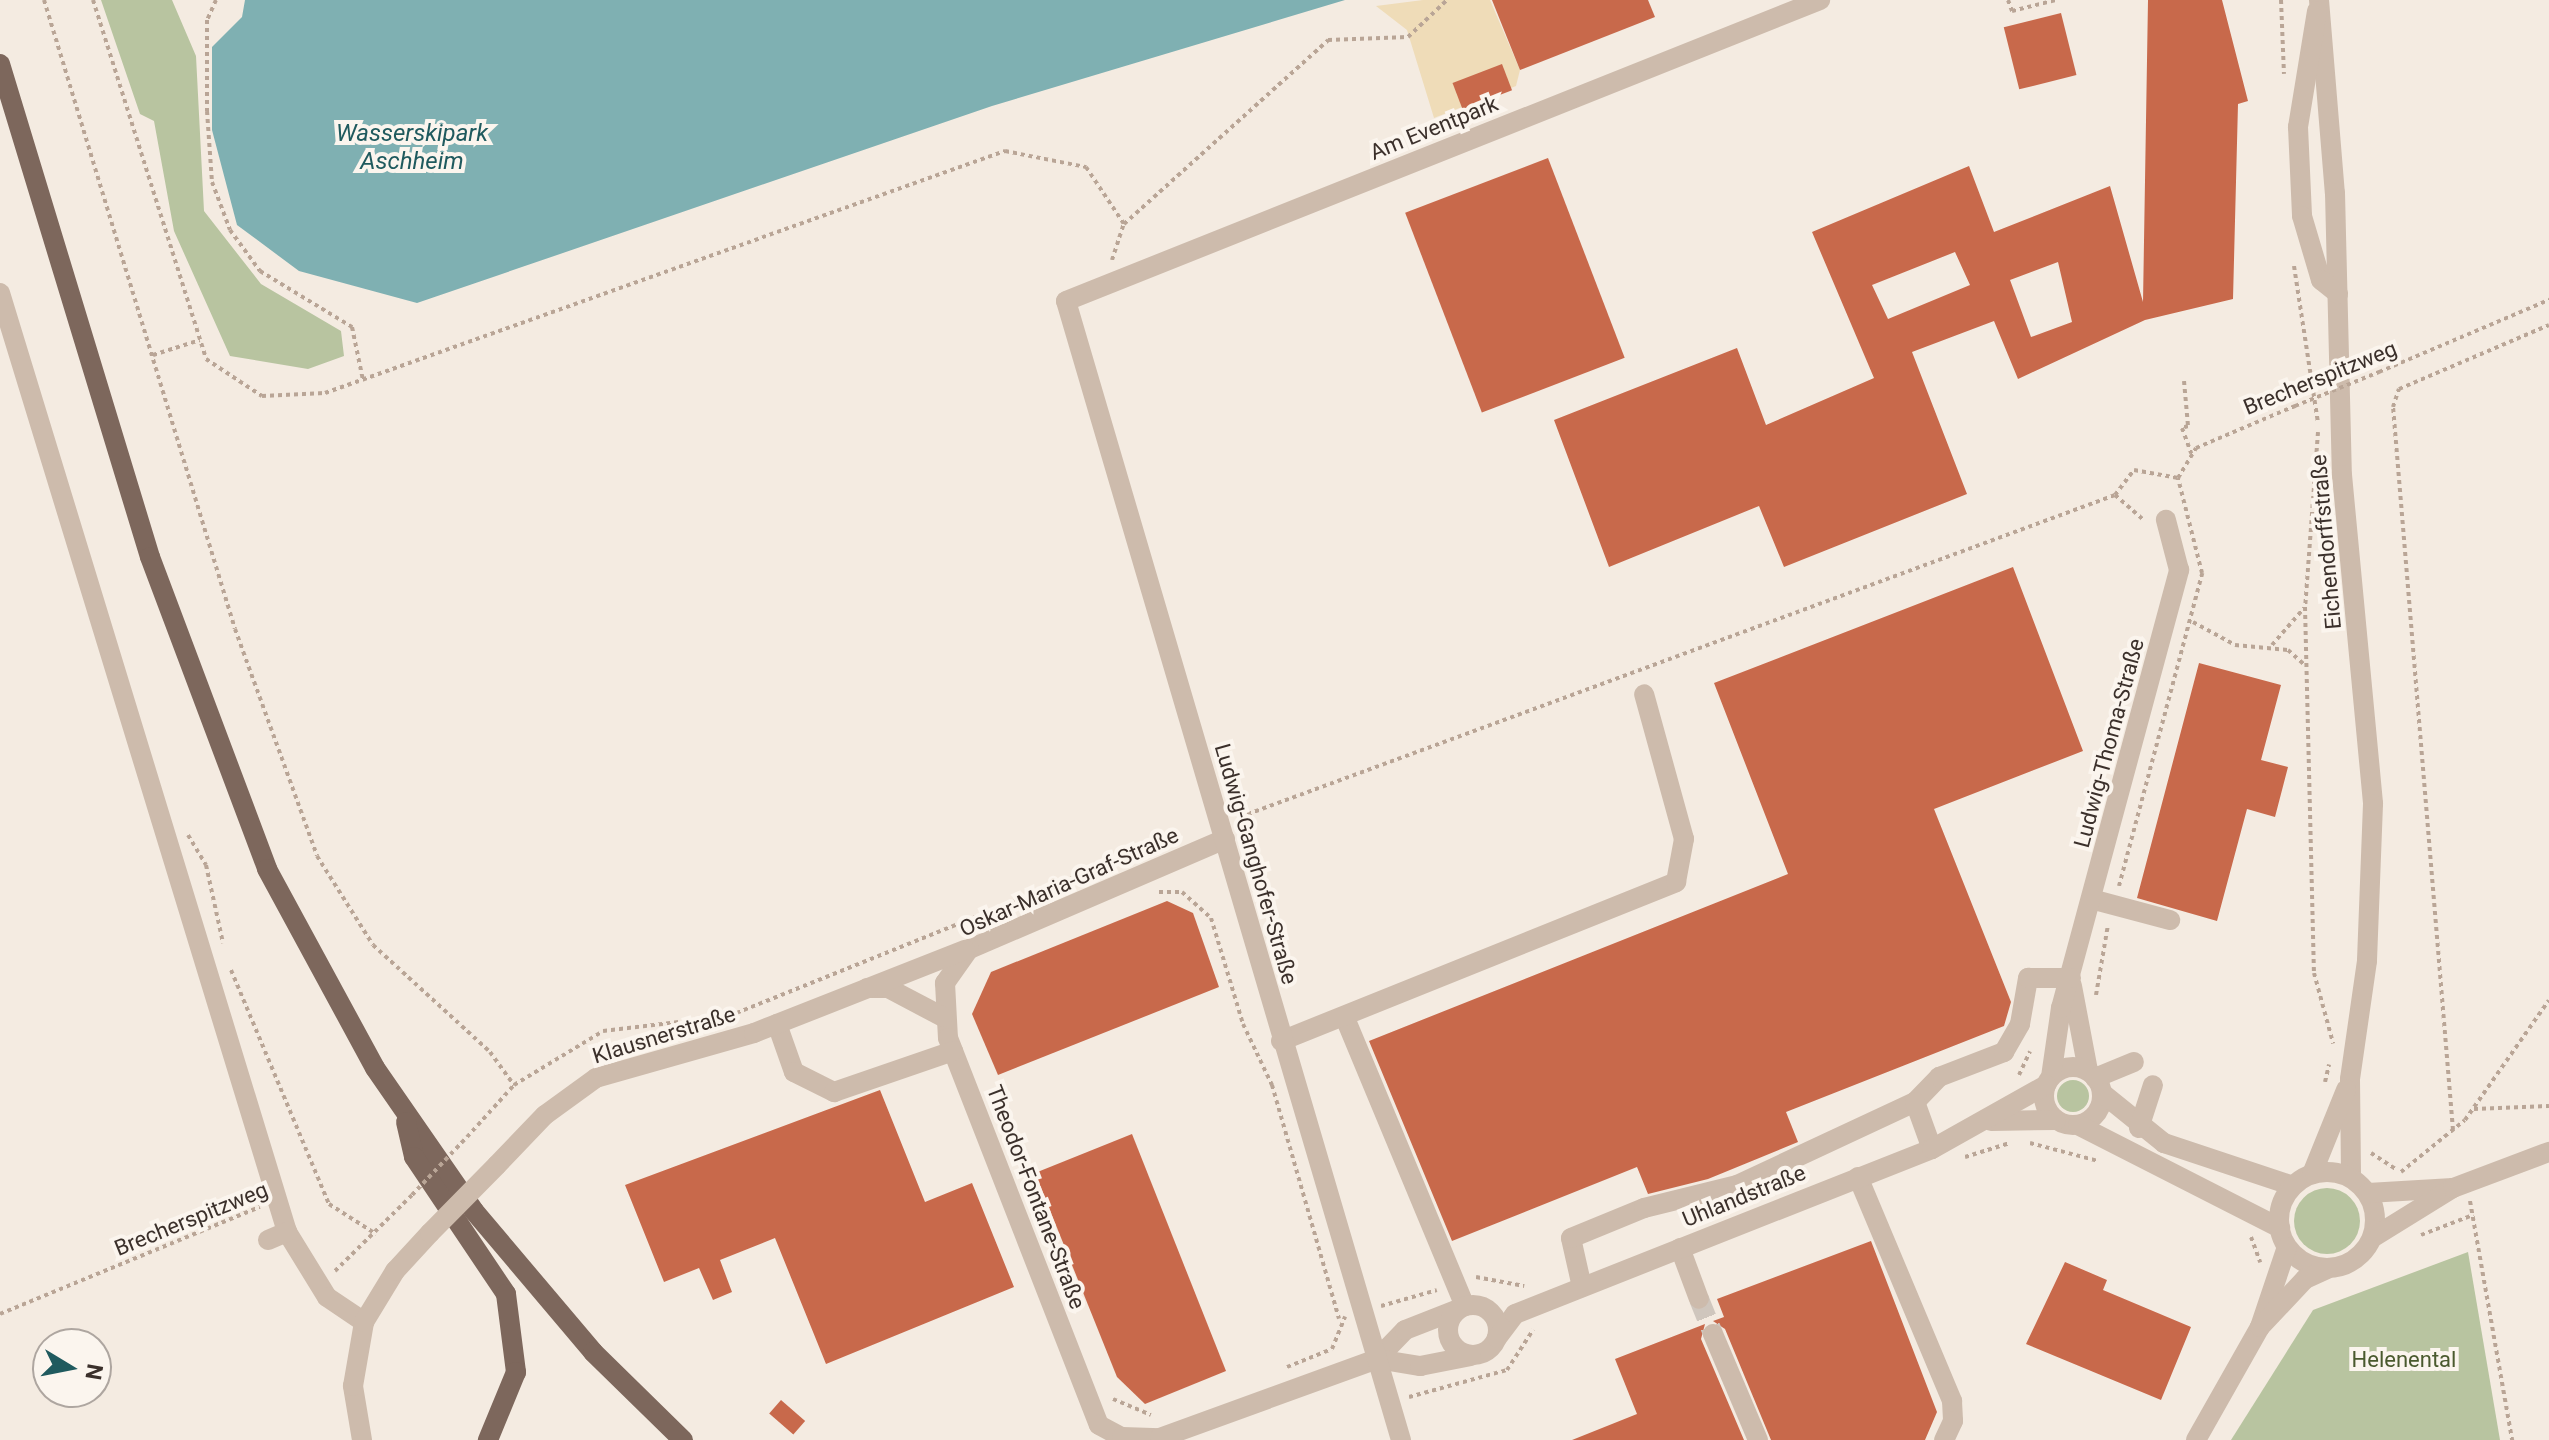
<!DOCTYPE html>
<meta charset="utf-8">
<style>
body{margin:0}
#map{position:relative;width:2549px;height:1440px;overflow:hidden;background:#f4ebe1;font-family:Roboto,sans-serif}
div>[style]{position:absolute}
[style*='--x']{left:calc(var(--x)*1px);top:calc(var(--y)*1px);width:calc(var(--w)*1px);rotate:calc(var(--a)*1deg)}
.green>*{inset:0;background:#b8c4a0}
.round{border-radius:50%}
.sand>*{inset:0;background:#efdcb8}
.water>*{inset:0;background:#7fb0b2}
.building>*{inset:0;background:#c8694b;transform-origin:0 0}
.minor-tunnel>*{height:20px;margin-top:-10px;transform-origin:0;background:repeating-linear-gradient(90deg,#cfc6bd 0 20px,transparent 0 30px)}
.path>*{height:4px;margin-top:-2px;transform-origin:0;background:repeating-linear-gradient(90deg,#b9a596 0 4px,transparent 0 8px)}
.minor>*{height:20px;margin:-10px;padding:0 10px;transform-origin:10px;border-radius:10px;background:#cdbbac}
.minor>.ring{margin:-10px;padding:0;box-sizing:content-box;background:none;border:20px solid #cdbbac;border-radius:50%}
.major>*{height:20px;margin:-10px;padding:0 10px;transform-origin:10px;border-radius:10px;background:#7d675c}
.path-bridge>*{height:4px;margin-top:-2px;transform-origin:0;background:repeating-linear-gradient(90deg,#b9a596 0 4px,transparent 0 8px)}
.minor-bridge>*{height:20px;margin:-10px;padding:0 10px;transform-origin:10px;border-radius:10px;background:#cdbbac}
span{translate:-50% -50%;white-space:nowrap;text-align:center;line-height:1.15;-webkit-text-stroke:8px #fbf5ee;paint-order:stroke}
.street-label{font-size:22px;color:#3b302b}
.park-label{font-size:22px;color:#4a5a2e}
.water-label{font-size:24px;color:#1f5a5e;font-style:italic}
.north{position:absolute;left:32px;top:1328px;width:80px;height:80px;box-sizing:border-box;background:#fbf5ee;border:2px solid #aea6a0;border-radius:50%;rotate:100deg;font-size:22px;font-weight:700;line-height:32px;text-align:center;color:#3b302b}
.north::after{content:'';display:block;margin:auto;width:28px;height:36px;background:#1f5a5e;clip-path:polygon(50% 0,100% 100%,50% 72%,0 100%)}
</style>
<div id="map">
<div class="green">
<div style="clip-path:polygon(101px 0,172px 0,196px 56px,204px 211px,261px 284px,341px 331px,344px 356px,308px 369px,230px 356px,174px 231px,154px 121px,140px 114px)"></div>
<div class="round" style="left:2057px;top:1080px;width:32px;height:32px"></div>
<div class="round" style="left:2294px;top:1188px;width:66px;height:66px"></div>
<div style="clip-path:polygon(2468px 1252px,2500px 1440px,2231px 1440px,2313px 1310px)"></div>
</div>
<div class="sand">
<div style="clip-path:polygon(1423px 0,1490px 0,1520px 70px,1516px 86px,1434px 118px,1407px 30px,1376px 6px)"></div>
</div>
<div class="water">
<div style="clip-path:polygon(245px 0,1345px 0,992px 106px,417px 303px,299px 271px,237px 225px,212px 130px,212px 47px,242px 17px)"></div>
</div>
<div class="building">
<div style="clip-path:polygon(1492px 0,1648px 0,1655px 17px,1520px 70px)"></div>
<div style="clip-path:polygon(evenodd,2148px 0,2222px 0,2248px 101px,2238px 104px,2233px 299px,2145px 320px,2018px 379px,1994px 321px,1912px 352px,1967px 494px,1784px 567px,1759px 506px,1609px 567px,1554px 420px,1737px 348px,1766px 425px,1874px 378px,1812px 232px,1969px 166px,1994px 232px,2110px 186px,2143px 302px,2148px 0,1955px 252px,1970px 285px,1888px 319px,1872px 285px,1955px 252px,2148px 0,2058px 262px,2072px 322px,2031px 337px,2010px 280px,2058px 262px)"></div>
<div style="left:2061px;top:13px;width:64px;height:59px;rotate:76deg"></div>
<div style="left:1502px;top:64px;width:28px;height:53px;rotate:69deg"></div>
<div style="left:1548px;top:158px;width:214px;height:153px;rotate:69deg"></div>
<div style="clip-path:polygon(2013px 567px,2083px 751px,1934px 809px,2011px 1002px,2004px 1026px,1786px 1112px,1798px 1142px,1708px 1179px,1648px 1194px,1637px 1167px,1452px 1241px,1369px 1041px,1788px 874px,1714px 683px)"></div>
<div style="clip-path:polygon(2199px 663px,2281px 685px,2261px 760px,2288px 767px,2275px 817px,2247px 809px,2217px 921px,2137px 898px)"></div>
<div style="clip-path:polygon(1167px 901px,1193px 913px,1219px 987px,998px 1075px,972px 1014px,991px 972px)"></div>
<div style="clip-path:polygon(880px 1090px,925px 1202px,972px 1183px,1014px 1287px,826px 1364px,775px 1238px,720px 1260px,732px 1292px,713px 1300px,699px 1268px,664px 1282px,625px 1185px)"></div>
<div style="clip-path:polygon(1132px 1134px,1226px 1371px,1145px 1404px,1117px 1377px,1035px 1173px)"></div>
<div style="clip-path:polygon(1871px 1241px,1937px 1412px,1925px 1440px,1771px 1440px,1725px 1329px,1713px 1321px,1724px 1317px,1717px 1299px)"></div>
<div style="clip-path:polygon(2065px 1262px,2107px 1280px,2103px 1290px,2191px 1327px,2161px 1400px,2026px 1344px)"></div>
<div style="clip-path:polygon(1705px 1324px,1701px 1339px,1744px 1440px,1572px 1440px,1637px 1414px,1615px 1359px)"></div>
<div style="left:781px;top:1400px;width:32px;height:18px;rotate:41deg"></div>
</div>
<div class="minor-tunnel">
<div style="--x:1699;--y:1299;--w:38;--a:68"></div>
</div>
<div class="path">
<div style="--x:44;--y:0;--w:657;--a:73.11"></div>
<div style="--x:235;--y:629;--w:241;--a:70.1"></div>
<div style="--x:317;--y:856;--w:105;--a:57.8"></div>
<div style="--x:373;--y:945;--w:159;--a:42.4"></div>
<div style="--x:490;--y:1052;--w:41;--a:54"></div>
<div style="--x:93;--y:0;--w:376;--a:72.5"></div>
<div style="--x:206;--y:359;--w:67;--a:33.5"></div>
<div style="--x:262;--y:396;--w:63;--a:-2.7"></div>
<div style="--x:325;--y:393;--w:722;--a:-19.59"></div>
<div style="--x:1005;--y:151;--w:83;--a:11.2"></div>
<div style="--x:1086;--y:167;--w:69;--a:56.3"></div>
<div style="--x:216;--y:0;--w:22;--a:114"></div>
<div style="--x:207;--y:20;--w:91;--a:90"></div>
<div style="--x:207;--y:111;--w:71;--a:86"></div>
<div style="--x:212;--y:182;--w:51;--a:69.4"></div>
<div style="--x:230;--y:230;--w:51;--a:53.8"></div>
<div style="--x:260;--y:271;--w:108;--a:31.3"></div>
<div style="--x:352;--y:327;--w:54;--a:78.3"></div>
<div style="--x:2008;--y:0;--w:12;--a:70"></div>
<div style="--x:2012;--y:11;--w:45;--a:-14"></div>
<div style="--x:2281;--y:0;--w:74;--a:87.7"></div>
<div style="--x:1112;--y:260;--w:38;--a:-72"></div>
<div style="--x:1124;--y:224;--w:275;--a:-42"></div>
<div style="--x:1328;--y:40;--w:80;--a:-2.1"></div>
<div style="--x:1408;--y:37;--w:54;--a:-43.5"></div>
<div style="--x:2294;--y:266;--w:159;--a:81.3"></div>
<div style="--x:153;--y:355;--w:49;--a:-17.7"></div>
<div style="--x:2379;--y:372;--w:185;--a:-23"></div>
<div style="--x:2184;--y:381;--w:45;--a:84.9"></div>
<div style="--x:2188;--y:426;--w:6;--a:162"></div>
<div style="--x:2182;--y:428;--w:27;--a:70"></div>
<div style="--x:2318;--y:432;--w:175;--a:94.2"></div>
<div style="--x:2305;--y:607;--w:366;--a:88.6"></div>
<div style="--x:2314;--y:973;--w:73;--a:74.8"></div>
<div style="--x:2115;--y:495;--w:38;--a:41"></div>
<div style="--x:2193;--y:622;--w:48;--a:28.7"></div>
<div style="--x:2235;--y:645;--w:53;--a:5.4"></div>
<div style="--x:2288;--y:650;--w:24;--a:42"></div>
<div style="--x:2272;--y:645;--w:49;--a:-49.1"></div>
<div style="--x:1240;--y:817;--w:932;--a:-20.2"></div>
<div style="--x:2115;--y:495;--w:31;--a:-53"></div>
<div style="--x:2134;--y:470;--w:45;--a:10.3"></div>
<div style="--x:2178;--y:478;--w:35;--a:-59"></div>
<div style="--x:2196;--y:448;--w:108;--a:-23"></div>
<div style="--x:188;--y:835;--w:35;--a:59"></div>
<div style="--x:206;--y:865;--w:80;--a:77.7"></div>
<div style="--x:2119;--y:886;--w:324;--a:-75.1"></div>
<div style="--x:2202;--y:573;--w:98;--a:-104.2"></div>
<div style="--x:1159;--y:892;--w:23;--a:0"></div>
<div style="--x:1182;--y:892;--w:39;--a:42"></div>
<div style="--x:1211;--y:918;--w:111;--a:73.2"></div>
<div style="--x:1243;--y:1024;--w:68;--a:64.6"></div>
<div style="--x:1272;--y:1085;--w:243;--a:74"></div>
<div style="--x:231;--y:970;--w:254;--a:67.3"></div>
<div style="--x:329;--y:1204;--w:56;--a:32.6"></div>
<div style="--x:2096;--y:995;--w:71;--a:-80.3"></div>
<div style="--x:2019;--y:1075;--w:26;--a:-65"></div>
<div style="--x:2325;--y:1082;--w:18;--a:-77"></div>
<div style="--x:2474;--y:1109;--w:75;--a:-2.3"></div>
<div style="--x:2453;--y:1130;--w:725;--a:-94.74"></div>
<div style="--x:2393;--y:407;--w:19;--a:-72"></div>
<div style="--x:2399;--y:389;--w:163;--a:-23.1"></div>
<div style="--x:467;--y:1137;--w:70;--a:-47.9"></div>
<div style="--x:514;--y:1085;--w:104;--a:-31.2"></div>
<div style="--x:603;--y:1031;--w:127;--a:-6.8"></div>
<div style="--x:729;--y:1016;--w:419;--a:-21.9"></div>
<div style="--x:2030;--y:1143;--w:70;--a:14.8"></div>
<div style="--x:2371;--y:1153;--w:31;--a:33"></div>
<div style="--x:1965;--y:1157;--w:47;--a:-17.3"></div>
<div style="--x:2401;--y:1172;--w:82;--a:-39.1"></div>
<div style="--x:2465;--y:1120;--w:146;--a:-55"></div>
<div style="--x:2470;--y:1201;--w:243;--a:80"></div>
<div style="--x:2421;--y:1235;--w:56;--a:-21"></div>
<div style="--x:2251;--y:1237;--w:27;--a:70"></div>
<div style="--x:335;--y:1271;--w:108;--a:-44.6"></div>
<div style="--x:1476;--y:1277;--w:49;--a:10.6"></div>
<div style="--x:1381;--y:1306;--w:58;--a:-15.9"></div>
<div style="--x:0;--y:1314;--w:281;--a:-22.4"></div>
<div style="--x:1287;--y:1367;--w:48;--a:-21.8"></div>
<div style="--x:1332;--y:1349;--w:35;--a:-68"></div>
<div style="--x:1409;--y:1397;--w:102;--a:-15.4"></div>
<div style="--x:1507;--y:1370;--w:48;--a:-57"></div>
<div style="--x:1113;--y:1399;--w:41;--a:22.8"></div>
</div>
<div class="minor">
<div style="--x:2319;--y:0;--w:194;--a:85.3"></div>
<div style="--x:2335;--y:193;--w:282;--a:88.6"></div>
<div style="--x:2342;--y:475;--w:330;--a:84.6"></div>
<div style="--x:2373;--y:804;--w:157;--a:92.2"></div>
<div style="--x:2367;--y:961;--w:119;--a:98.2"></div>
<div style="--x:2350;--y:1079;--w:98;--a:89.4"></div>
<div style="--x:2317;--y:11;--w:118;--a:99.3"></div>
<div style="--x:2298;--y:127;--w:89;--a:87.4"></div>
<div style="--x:2302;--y:216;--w:67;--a:73.5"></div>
<div style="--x:2321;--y:280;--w:22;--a:39"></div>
<div style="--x:0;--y:293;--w:982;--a:73"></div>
<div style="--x:287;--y:1232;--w:76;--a:58.4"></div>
<div style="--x:327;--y:1297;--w:45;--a:34"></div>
<div style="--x:1225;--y:839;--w:279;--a:156.7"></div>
<div style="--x:969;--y:949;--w:42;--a:125.2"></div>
<div style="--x:945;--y:983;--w:55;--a:86.9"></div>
<div style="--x:948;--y:1038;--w:415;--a:68.7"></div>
<div style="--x:1099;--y:1425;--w:26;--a:28"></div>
<div style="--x:1122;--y:1437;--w:38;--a:2"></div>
<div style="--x:1160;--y:1438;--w:231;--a:-20"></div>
<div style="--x:1377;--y:1359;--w:40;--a:-46"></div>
<div style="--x:1405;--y:1330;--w:58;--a:-21.3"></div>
<div style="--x:2091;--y:899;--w:82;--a:14.9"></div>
<div style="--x:2072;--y:986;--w:86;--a:79.3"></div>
<div style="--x:867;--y:988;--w:21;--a:0"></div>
<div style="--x:888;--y:988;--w:62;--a:27.8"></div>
<div style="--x:1345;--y:1018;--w:312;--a:67.4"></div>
<div style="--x:777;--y:1024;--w:51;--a:70.5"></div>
<div style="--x:794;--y:1072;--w:45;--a:26.6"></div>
<div style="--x:834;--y:1092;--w:126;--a:-19"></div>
<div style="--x:1281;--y:1041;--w:426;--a:-21.9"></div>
<div style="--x:1676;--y:882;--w:44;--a:-79.5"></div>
<div style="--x:1684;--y:839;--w:150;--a:-105.4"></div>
<div class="ring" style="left:2044px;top:1067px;width:38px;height:38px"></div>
<div style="--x:2051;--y:1077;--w:70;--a:-81.8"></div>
<div style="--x:2061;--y:1008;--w:454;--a:-74.9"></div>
<div style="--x:2179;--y:570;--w:52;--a:-104.6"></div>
<div style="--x:2095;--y:1078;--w:42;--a:-22.3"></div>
<div style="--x:2102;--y:1093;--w:80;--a:38.9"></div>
<div style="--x:2164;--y:1143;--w:136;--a:18.4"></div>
<div style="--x:1915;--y:1102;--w:35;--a:-46"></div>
<div style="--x:1939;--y:1077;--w:70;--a:-21"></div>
<div style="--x:2004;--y:1052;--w:32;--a:-60"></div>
<div style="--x:2020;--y:1024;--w:47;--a:-80.1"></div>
<div style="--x:2028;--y:978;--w:43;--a:0"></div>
<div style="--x:1991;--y:1121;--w:65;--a:-0.9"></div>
<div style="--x:2078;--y:1125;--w:227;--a:27"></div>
<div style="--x:2139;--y:1128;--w:45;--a:-72"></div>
<div style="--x:497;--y:1165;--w:69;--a:-46.2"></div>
<div style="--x:545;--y:1115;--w:63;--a:-36"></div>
<div style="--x:596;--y:1078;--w:164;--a:-15.9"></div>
<div style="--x:754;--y:1033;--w:227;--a:-21.5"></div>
<div class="ring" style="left:2279px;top:1172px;width:76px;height:76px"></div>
<div style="--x:2312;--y:1174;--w:91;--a:-68"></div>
<div style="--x:1858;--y:1177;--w:243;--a:67.2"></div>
<div style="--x:1952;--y:1401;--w:20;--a:87"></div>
<div style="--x:1953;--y:1421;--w:21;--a:115"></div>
<div style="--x:2368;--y:1193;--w:85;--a:-3.4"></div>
<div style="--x:2372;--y:1238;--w:95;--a:-31.7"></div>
<div style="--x:2453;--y:1188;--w:103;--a:-20.6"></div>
<div style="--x:268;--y:1240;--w:21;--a:-23"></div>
<div style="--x:1680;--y:1248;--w:54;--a:69.6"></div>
<div style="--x:1582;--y:1287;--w:50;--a:-102.7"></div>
<div style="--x:1571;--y:1238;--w:79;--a:-22.3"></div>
<div style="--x:1644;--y:1208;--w:96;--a:-13.9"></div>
<div style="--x:1737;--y:1185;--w:196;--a:-25"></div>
<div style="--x:1915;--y:1102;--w:50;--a:70.1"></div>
<div class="ring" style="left:1448px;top:1305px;width:30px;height:30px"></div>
<div style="--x:2260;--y:1327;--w:84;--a:-71.4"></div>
<div style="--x:1713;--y:1334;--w:115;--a:67"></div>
<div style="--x:1497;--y:1338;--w:30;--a:-53"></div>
<div style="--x:1515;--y:1314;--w:448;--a:-21.6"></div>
<div style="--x:1932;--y:1149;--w:131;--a:-29.3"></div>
<div style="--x:1377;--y:1359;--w:44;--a:9.2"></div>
<div style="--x:1420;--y:1366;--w:52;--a:-11.1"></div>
<div style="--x:362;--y:1440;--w:55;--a:-99.5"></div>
<div style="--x:353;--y:1386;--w:65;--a:-80.2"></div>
<div style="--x:364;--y:1322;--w:60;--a:-58.7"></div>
<div style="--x:395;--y:1271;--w:52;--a:-47.4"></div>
<div style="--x:1401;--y:1440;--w:1187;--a:-106.39"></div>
<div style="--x:1066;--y:301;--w:812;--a:-21.76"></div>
<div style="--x:2196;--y:1440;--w:130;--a:-60.5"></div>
<div style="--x:2260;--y:1327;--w:66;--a:-46.8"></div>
<div style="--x:2305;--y:1279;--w:24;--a:-24"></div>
</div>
<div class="major">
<div style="--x:0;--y:64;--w:515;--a:73.08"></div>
<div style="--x:150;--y:557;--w:333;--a:69.4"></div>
<div style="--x:267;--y:869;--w:226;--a:61.5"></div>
<div style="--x:375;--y:1068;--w:174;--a:55.3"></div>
<div style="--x:474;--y:1211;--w:185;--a:49.8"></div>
<div style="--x:593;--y:1352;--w:126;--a:44.4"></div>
<div style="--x:406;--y:1122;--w:36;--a:77"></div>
<div style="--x:414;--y:1157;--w:165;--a:56.1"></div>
<div style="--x:506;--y:1294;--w:79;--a:82.7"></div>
<div style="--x:516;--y:1372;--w:74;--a:112.4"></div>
</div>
<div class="path-bridge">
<div style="--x:2295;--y:406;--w:91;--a:-22"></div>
<div style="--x:412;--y:1195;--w:80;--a:-46.5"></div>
</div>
<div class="minor-bridge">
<div style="--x:430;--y:1233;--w:95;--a:-45.4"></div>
</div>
<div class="street-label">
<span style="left:1434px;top:128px;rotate:-22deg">Am Eventpark</span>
<span style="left:2320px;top:378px;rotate:-22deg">Brecherspitzweg</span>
<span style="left:2326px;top:542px;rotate:-95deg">Eichendorffstraße</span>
<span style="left:2109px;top:743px;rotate:-75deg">Ludwig-Thoma-Straße</span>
<span style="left:1256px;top:864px;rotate:74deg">Ludwig-Ganghofer-Straße</span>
<span style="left:1069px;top:882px;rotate:-24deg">Oskar-Maria-Graf-Straße</span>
<span style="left:664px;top:1035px;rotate:-17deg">Klausnerstraße</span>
<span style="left:1744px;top:1196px;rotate:-22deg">Uhlandstraße</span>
<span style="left:1036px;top:1197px;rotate:69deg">Theodor-Fontane-Straße</span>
<span style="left:191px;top:1219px;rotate:-22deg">Brecherspitzweg</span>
</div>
<div class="park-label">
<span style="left:2404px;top:1360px">Helenental</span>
</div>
<div class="water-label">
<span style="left:412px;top:148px">Wasserskipark<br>Aschheim</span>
</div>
<div class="north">N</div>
</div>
